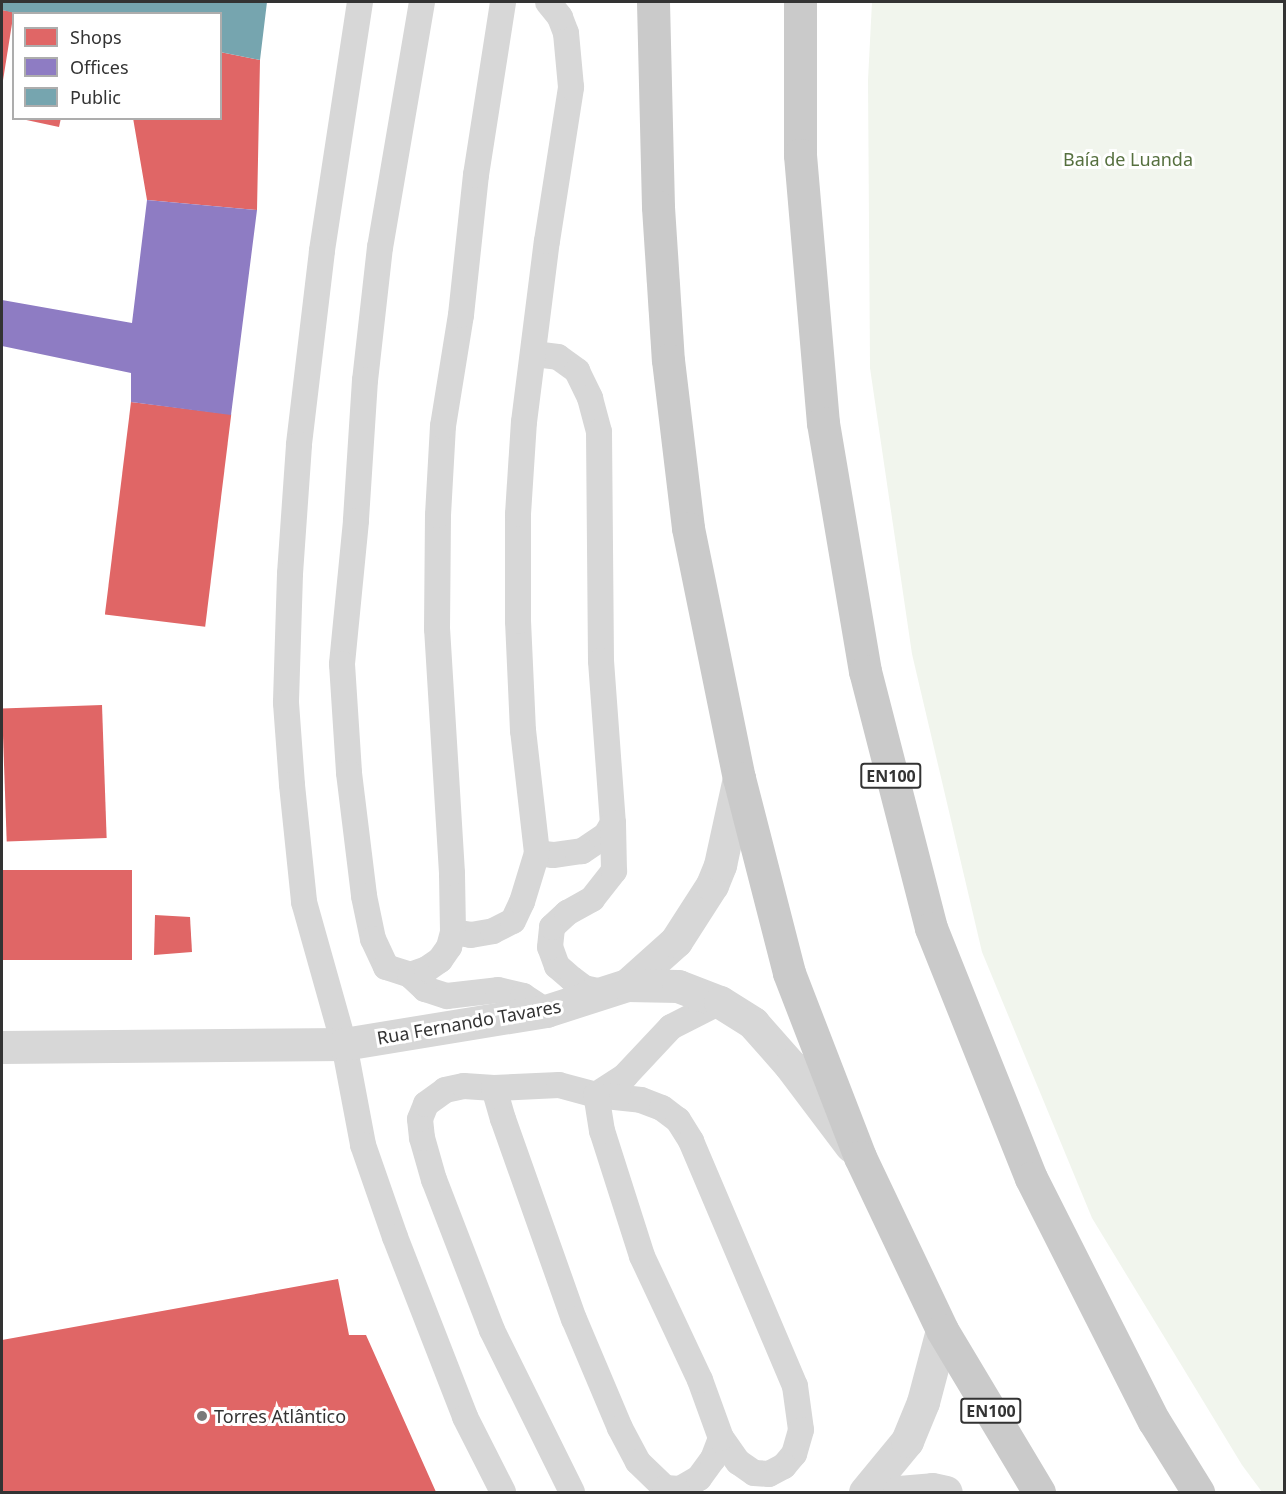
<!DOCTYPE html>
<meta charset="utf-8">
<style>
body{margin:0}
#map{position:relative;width:1286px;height:1494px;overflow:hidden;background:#fff;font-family:"Noto Sans",sans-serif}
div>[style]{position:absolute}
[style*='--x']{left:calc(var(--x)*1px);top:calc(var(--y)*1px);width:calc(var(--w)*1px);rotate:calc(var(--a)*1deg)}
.green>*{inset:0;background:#f1f5ed}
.shops>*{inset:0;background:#e06666;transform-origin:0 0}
.offices>*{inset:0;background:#8e7cc3}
.public>*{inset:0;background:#76a5af}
.service>*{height:26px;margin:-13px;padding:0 13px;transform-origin:13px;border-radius:13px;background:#d7d7d7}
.minor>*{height:33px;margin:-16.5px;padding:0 16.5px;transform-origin:16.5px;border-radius:16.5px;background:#d7d7d7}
.primary>*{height:33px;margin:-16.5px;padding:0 16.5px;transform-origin:16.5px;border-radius:16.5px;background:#cacaca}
.dots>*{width:16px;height:16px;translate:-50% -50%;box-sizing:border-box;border:3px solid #fff;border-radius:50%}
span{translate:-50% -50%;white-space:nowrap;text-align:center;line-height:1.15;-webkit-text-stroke:6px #fff;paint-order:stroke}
.shield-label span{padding:2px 4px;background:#fff;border:2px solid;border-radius:4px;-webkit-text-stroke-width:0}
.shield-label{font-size:16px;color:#333;font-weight:700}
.park-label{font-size:18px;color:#56703f}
.street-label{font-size:18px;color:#333}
.poi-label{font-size:18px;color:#333}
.left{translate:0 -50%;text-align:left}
.frame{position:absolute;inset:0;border:3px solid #333;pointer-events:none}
.legend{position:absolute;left:12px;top:12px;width:210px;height:108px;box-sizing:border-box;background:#fff;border:2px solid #adadad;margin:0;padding:8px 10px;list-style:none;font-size:18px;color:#333}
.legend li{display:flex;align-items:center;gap:12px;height:30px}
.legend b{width:30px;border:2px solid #adadad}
</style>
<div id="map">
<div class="green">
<div style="clip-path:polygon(872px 2px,1284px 2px,1284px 1492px,1262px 1492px,1242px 1465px,1092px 1218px,982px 952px,912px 654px,870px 368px,868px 80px)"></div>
</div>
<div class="shops">
<div style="left:2px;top:10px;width:12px;height:107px;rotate:9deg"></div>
<div style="clip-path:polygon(220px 52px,260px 60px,257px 210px,147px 200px,133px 118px,220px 118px)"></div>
<div style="clip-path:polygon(17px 118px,61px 118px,59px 127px)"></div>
<div style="left:131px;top:402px;width:101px;height:214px;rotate:7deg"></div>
<div style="left:102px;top:705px;width:133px;height:100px;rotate:88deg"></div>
<div style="left:2px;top:870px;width:130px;height:90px"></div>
<div style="clip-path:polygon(155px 915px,190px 917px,192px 952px,154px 955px)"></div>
<div style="clip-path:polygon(338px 1279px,349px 1335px,366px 1335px,436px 1492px,2px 1492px,2px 1340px)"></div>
</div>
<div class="offices">
<div style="clip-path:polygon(147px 200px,257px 210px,231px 415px,131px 402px,131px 373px,2px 346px,2px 300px,132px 323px)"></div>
</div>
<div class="public">
<div style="clip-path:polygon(2px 2px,267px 2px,260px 60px,220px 52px,220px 14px,19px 14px,2px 10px)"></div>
</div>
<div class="service">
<div style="--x:360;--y:2;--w:252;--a:98.7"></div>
<div style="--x:322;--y:251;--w:195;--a:96.8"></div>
<div style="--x:299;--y:445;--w:129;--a:94"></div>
<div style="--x:290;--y:574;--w:129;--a:91.8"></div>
<div style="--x:286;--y:703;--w:82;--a:85.8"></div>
<div style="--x:292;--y:785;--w:118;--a:84.1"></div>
<div style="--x:304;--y:902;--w:148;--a:74.3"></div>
<div style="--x:344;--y:1044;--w:103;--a:79.3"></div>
<div style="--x:363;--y:1145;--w:97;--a:70.8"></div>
<div style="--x:395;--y:1237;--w:193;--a:68.7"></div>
<div style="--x:465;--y:1417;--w:84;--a:63.1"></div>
<div style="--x:422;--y:2;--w:249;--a:99.7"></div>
<div style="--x:380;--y:247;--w:134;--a:96.4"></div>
<div style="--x:365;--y:380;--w:141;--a:93.7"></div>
<div style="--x:356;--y:521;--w:144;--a:95.6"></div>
<div style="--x:342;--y:664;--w:109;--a:86.3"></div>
<div style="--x:349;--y:773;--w:124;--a:83"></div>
<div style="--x:364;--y:896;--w:44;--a:78.2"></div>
<div style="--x:373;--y:939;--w:31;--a:65"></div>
<div style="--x:386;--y:967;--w:25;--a:18"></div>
<div style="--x:410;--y:975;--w:21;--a:43"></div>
<div style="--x:425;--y:989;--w:23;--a:18"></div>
<div style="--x:447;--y:996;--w:51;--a:-6.7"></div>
<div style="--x:498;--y:990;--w:26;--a:13"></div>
<div style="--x:523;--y:996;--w:27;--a:33"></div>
<div style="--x:534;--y:354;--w:24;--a:7"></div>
<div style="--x:558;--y:357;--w:24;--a:36"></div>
<div style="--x:577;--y:371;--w:30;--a:64"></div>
<div style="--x:590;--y:398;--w:35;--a:75"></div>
<div style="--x:599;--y:432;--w:229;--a:89.5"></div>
<div style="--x:601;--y:661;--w:162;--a:85.8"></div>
<div style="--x:613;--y:823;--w:14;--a:120"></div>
<div style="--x:606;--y:835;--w:29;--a:146"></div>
<div style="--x:582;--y:851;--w:29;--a:172"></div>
<div style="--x:553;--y:855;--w:16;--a:-173"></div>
<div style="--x:453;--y:932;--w:18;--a:9"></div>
<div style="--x:471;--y:935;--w:22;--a:-10"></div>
<div style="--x:493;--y:931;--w:22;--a:-27"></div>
<div style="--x:513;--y:921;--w:21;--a:-65"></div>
<div style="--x:522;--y:902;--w:51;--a:-73"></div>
<div style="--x:537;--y:853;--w:123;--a:-96.5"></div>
<div style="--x:523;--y:731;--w:110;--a:-92.6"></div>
<div style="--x:518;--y:621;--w:107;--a:-90"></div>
<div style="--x:518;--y:514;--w:92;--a:-86.3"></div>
<div style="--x:524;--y:422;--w:182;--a:-82.8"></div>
<div style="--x:547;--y:241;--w:156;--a:-81.1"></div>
<div style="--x:571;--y:87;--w:54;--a:-95.3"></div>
<div style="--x:566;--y:33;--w:17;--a:-111"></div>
<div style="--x:560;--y:17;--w:19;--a:-129"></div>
<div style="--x:410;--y:975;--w:18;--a:-19"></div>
<div style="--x:427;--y:969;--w:16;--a:-35"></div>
<div style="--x:440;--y:960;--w:16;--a:-55"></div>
<div style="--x:449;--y:947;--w:16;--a:-75"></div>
<div style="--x:453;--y:932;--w:59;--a:-91"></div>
<div style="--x:452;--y:873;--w:244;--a:-93.5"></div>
<div style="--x:437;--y:629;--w:114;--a:-89.5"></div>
<div style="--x:438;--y:515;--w:89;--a:-86.8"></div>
<div style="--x:443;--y:426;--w:112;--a:-80.8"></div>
<div style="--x:461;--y:315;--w:141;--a:-83.9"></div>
<div style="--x:476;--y:175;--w:175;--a:-81.1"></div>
<div style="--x:607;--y:993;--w:24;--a:-168"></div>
<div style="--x:584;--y:988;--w:15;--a:-143"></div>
<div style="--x:572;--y:979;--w:20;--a:-139"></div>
<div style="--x:557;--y:966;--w:20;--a:-110"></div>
<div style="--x:550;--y:947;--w:20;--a:-84"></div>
<div style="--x:552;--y:927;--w:21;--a:-43"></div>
<div style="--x:567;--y:913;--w:29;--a:-29"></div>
<div style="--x:592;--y:899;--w:36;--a:-52"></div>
<div style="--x:614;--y:871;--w:48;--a:-91.2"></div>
<div style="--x:494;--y:1088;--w:32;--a:74"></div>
<div style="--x:503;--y:1119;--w:212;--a:70.5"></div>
<div style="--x:574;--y:1319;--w:118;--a:67.1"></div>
<div style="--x:620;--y:1428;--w:38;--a:62"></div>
<div style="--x:638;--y:1462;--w:37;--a:44"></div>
<div style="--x:665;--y:1488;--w:15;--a:4"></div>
<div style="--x:680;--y:1489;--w:22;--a:-30"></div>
<div style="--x:699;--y:1478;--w:24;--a:-54"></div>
<div style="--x:713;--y:1459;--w:22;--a:-69"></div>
<div style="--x:596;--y:1095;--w:35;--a:-33"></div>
<div style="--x:625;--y:1076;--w:67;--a:-46.8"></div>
<div style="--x:671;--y:1027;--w:55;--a:-27"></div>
<div style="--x:572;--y:1492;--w:181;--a:-116.3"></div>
<div style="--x:492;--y:1330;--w:161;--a:-111.1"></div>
<div style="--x:434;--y:1180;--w:44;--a:-105.9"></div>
<div style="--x:422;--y:1138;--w:19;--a:-96"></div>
<div style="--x:420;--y:1119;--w:16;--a:-68"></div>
<div style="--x:426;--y:1104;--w:24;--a:-36"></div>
<div style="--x:445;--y:1090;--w:19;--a:-12"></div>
<div style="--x:464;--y:1086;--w:30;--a:4"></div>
<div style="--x:494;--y:1088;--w:65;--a:-2.6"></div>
<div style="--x:559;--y:1085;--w:38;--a:15"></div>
<div style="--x:596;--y:1095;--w:45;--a:6.3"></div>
<div style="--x:641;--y:1100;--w:22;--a:21"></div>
<div style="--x:662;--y:1108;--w:20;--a:37"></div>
<div style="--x:678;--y:1120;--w:25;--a:58"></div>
<div style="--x:691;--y:1141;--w:266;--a:67"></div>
<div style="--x:795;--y:1386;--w:44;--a:82.2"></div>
<div style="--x:801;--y:1430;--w:25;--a:106"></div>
<div style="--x:794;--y:1454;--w:16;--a:130"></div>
<div style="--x:784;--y:1466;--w:17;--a:152"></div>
<div style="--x:769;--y:1474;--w:15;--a:-176"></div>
<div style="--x:754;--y:1473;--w:19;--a:-145"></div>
<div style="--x:738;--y:1462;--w:29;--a:-125"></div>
<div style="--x:721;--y:1438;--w:62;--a:-109.9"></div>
<div style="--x:700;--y:1380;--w:137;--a:-115.1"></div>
<div style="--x:642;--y:1256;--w:131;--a:-107.7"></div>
<div style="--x:602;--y:1131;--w:36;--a:-99"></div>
</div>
<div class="minor">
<div style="--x:627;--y:985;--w:66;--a:-41.9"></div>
<div style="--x:676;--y:941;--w:67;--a:-57.3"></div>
<div style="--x:712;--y:885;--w:22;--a:-68"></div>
<div style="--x:720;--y:865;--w:89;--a:-77.7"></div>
<div style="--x:2;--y:1047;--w:342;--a:-0.5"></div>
<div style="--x:344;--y:1044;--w:205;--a:-9.3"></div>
<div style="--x:546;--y:1011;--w:85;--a:-17.8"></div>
<div style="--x:627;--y:985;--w:51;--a:1.1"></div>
<div style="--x:678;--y:986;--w:45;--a:20.9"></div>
<div style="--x:720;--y:1002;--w:39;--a:32"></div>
<div style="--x:753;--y:1023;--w:56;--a:48.6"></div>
<div style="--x:790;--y:1065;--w:101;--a:53"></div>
<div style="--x:865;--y:1492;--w:66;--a:-50.5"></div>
<div style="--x:907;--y:1441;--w:42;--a:-67.7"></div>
<div style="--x:923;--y:1402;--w:74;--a:-75.2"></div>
<div style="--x:899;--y:1492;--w:33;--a:-5"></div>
<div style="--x:932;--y:1489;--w:14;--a:12"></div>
</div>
<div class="primary">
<div style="--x:653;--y:2;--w:205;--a:88.6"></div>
<div style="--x:658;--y:207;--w:153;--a:86.3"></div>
<div style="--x:668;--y:360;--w:169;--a:83.2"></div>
<div style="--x:688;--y:528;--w:255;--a:78.5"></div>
<div style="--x:739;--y:778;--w:201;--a:75.6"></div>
<div style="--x:789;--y:973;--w:197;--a:68.9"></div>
<div style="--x:860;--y:1157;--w:191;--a:64.6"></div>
<div style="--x:942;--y:1330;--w:189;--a:59.1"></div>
<div style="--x:800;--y:2;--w:153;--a:90"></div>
<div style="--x:800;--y:155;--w:269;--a:85.1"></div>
<div style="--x:823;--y:423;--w:252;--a:80.4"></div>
<div style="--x:865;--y:671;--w:265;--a:75.6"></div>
<div style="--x:931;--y:928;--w:269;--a:68.2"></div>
<div style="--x:1031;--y:1178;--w:272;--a:63.2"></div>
<div style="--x:1154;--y:1421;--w:84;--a:58.2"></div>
</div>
<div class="dots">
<div style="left:202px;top:1416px;background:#7a7a7a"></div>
</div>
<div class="shield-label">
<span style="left:891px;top:776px">EN100</span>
<span style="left:991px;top:1411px">EN100</span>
</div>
<div class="park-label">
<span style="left:1128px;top:159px">Baía de Luanda</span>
</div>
<div class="street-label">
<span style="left:469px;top:1022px;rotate:-10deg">Rua Fernando Tavares</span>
</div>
<div class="poi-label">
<span class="left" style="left:214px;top:1416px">Torres Atlântico</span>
</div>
<div class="frame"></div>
<ul class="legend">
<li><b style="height:16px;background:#e06666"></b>Shops</li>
<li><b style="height:16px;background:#8e7cc3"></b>Offices</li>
<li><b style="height:16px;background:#76a5af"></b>Public</li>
</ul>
</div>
